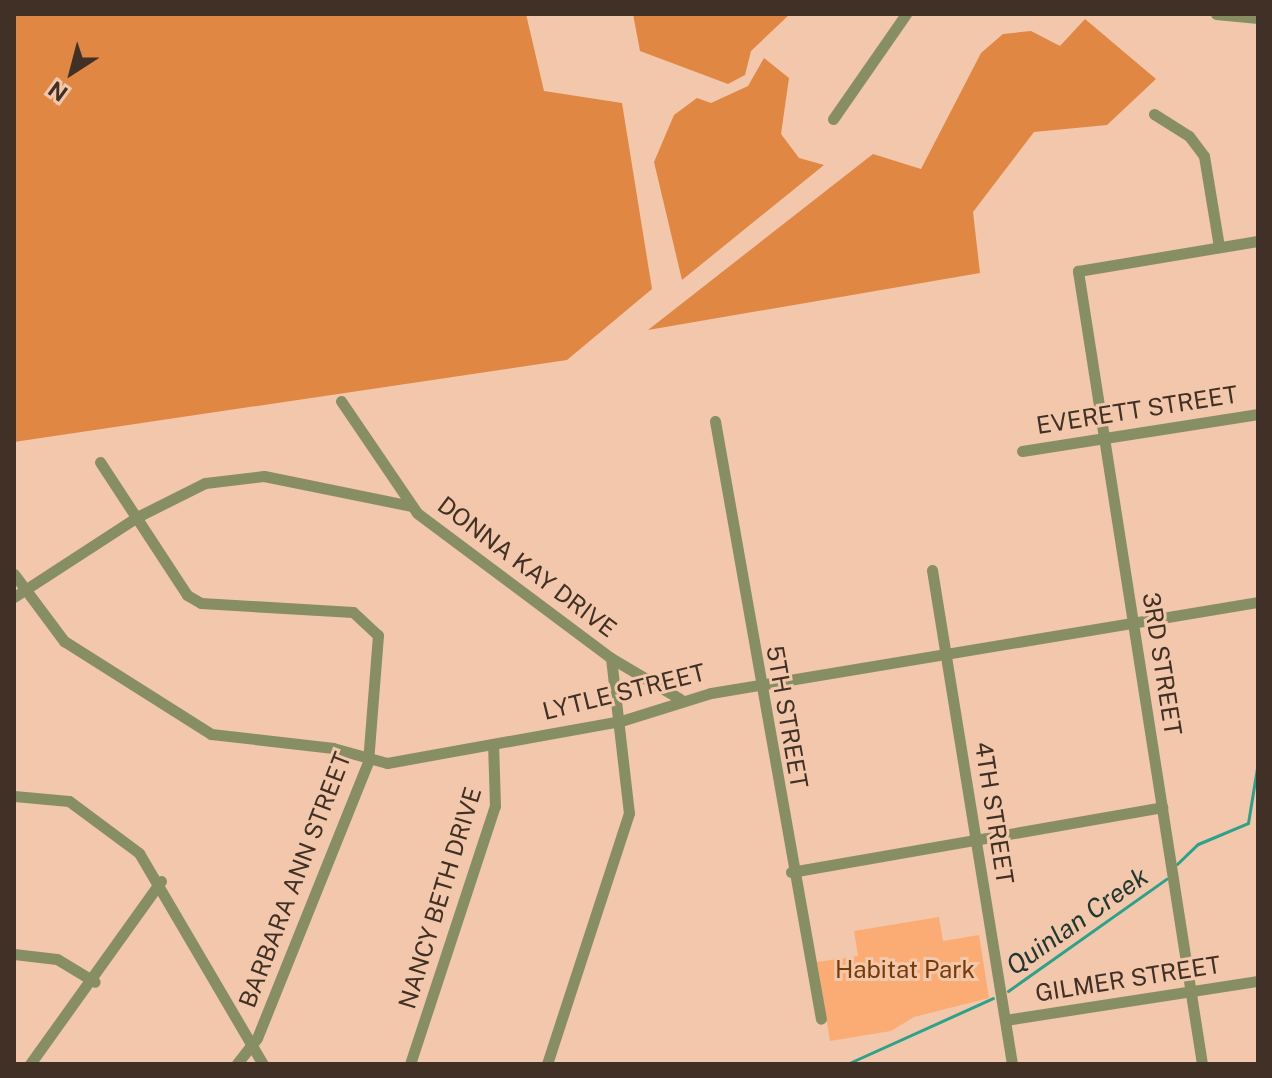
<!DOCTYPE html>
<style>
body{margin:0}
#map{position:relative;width:1272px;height:1078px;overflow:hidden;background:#f2c7ab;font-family:"Public Sans",sans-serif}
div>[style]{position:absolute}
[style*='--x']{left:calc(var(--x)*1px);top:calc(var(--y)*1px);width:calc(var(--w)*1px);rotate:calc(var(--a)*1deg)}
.green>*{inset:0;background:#fbac75}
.forest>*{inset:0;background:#e18744}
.stream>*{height:3px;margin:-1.5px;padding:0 1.5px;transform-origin:1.5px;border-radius:1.5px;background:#2ba289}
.street>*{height:11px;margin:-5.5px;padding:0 5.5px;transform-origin:5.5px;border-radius:5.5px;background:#888e63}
span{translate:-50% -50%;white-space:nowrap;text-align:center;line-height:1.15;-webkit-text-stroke:6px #f2c7ab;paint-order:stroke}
.street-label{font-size:24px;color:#413025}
.park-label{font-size:24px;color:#763b06}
.water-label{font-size:26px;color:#1e3730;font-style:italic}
.frame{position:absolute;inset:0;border:16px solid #413025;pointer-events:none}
.north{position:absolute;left:32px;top:32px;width:80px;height:80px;-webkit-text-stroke:6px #f2c7ab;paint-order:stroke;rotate:216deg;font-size:22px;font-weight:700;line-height:32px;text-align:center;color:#413025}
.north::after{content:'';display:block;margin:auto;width:28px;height:36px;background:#413025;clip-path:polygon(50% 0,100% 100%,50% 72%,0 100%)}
</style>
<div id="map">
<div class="green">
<div style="clip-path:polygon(939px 917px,943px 941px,979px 935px,989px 998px,914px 1017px,891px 1031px,830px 1041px,817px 962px,858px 956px,854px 931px)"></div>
</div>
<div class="forest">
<div style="clip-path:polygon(14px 14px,526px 14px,544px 91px,622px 103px,652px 289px,567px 360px,14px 442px)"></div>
<div style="clip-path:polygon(633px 14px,790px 14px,751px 51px,745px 75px,728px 84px,640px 51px)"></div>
<div style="clip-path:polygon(1085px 19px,1156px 79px,1107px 125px,1034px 132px,973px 212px,980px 273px,648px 330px,873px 154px,921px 169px,981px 53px,1003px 34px,1031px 31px,1060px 46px)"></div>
<div style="clip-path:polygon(764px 58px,789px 78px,781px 134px,799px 158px,824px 165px,682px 280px,654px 162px,674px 115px,697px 98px,711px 103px,748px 86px)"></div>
</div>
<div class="stream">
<div style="--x:1177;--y:864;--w:29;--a:-44"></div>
<div style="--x:1198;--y:844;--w:54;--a:-22.8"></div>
<div style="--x:1248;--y:823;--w:62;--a:-80.7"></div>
<div style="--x:1008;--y:991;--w:194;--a:-35.3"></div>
<div style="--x:847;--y:1064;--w:160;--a:-24.3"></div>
</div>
<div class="street">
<div style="--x:1216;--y:14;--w:42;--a:5.4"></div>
<div style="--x:1154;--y:114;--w:41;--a:32.2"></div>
<div style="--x:1189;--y:136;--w:25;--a:53"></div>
<div style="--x:1204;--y:156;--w:92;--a:80.6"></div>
<div style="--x:833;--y:119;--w:128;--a:-55.2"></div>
<div style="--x:341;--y:401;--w:135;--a:55.8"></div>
<div style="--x:417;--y:513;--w:242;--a:36.8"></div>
<div style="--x:611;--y:658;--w:156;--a:83.4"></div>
<div style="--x:629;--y:813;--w:264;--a:108.1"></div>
<div style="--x:715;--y:421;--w:607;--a:79.95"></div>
<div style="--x:1022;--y:451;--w:239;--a:-8.9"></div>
<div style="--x:100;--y:462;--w:159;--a:56.8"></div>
<div style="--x:187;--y:595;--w:16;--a:30"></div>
<div style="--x:201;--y:603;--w:152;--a:3.4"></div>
<div style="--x:353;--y:612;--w:34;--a:43"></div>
<div style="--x:378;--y:635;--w:127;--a:94.5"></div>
<div style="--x:368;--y:762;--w:297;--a:111.9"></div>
<div style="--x:257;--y:1038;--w:33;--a:128"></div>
<div style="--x:932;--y:570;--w:500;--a:80.8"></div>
<div style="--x:14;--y:574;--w:84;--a:53.3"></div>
<div style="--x:64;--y:641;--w:174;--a:32.3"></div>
<div style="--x:211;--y:734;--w:123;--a:6.5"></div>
<div style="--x:333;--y:748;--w:56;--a:15.5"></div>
<div style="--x:387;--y:763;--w:238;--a:-10.2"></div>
<div style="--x:621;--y:721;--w:94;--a:-17.3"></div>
<div style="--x:711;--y:693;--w:555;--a:-9.45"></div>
<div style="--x:14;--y:597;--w:147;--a:-33"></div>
<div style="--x:137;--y:517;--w:76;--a:-26.6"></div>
<div style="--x:205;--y:483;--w:59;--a:-6.8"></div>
<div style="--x:264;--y:476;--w:151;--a:11.5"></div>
<div style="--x:611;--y:658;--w:80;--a:30.7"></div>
<div style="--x:14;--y:796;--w:55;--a:5.2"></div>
<div style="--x:69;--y:801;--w:87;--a:36.6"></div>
<div style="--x:139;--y:853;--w:245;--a:59.6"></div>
<div style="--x:791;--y:872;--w:377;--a:-9.9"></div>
<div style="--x:14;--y:954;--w:43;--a:6.6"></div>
<div style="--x:57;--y:959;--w:44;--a:31.2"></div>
<div style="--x:1005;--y:1020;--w:256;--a:-8.8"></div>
<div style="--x:30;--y:1064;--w:225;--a:-54.4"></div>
<div style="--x:410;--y:1064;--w:272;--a:-71.8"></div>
<div style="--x:495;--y:806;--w:62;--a:-91.8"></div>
<div style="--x:1202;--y:1064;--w:803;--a:-98.89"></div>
<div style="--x:1078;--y:271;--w:182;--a:-9.5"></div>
</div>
<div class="street-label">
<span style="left:1137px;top:410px;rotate:-9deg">EVERETT STREET</span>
<span style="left:527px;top:567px;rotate:37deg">DONNA KAY DRIVE</span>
<span style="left:1162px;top:664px;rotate:81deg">3RD STREET</span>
<span style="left:624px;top:692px;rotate:-14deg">LYTLE STREET</span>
<span style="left:787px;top:717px;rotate:80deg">5TH STREET</span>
<span style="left:994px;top:813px;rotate:81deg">4TH STREET</span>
<span style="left:295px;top:880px;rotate:-69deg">BARBARA ANN STREET</span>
<span style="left:440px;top:898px;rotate:-73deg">NANCY BETH DRIVE</span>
<span style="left:1128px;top:979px;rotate:-9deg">GILMER STREET</span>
</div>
<div class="park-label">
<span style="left:905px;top:970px">Habitat Park</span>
</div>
<div class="water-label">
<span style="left:1077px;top:921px;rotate:-35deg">Quinlan Creek</span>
</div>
<div class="frame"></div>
<div class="north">N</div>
</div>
